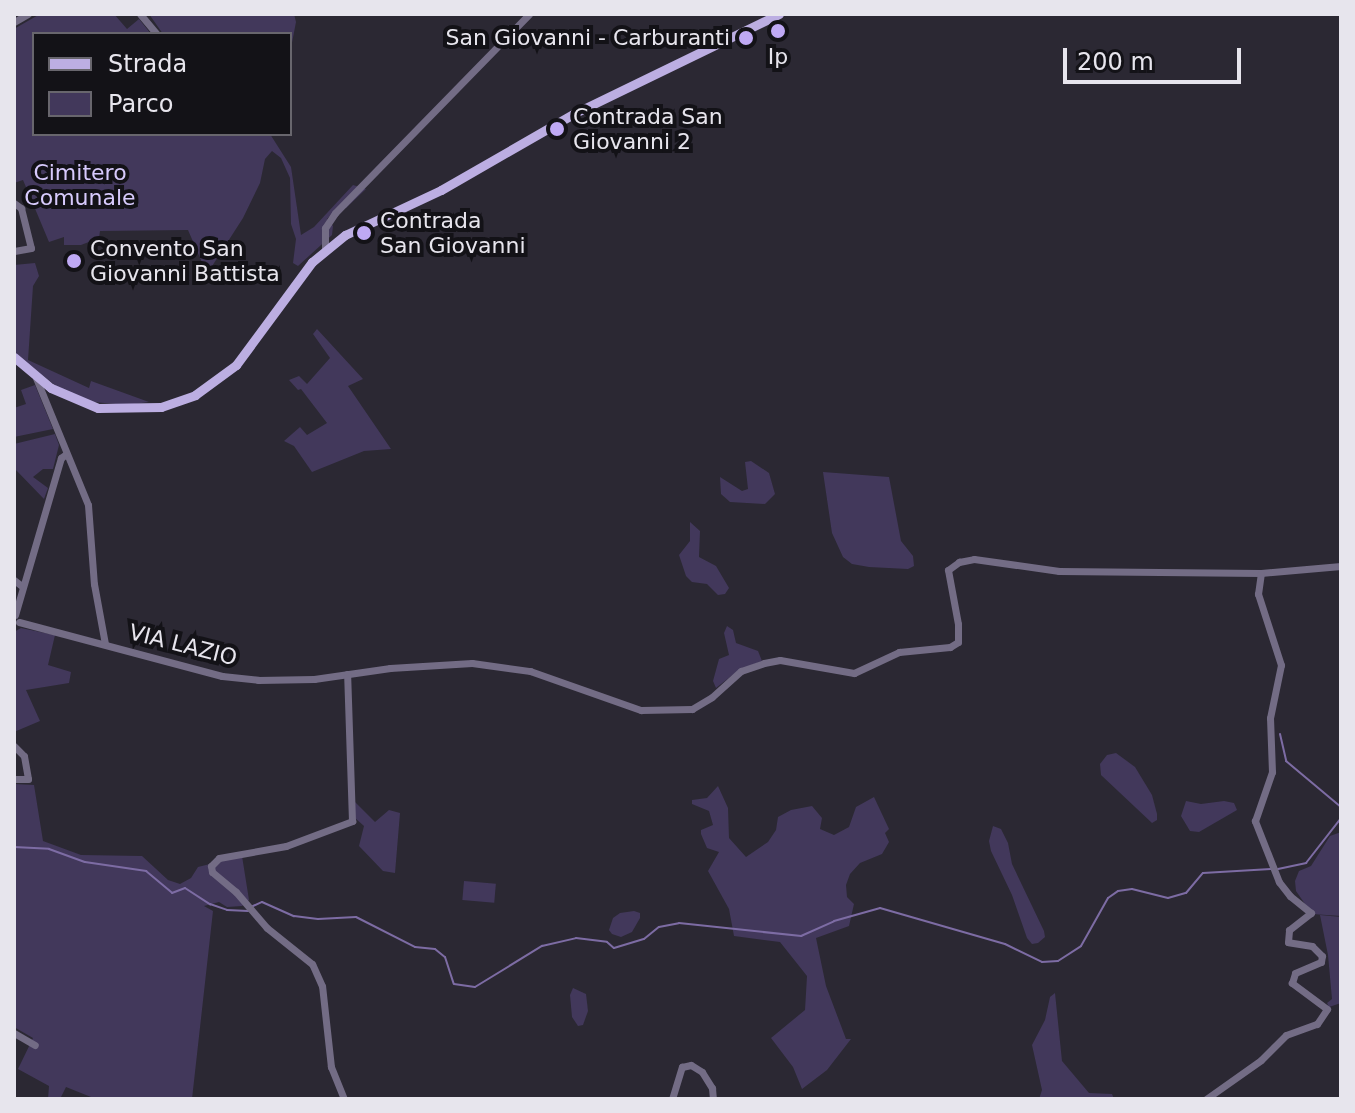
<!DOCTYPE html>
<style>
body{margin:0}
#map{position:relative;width:1355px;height:1113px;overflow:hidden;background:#2b2833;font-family:"DejaVu Sans",sans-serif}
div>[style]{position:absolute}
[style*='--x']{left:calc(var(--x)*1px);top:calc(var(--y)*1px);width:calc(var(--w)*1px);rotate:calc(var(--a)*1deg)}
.green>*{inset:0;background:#42385b;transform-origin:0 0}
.stream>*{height:2px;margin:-1px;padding:0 1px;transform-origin:1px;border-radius:1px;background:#7d6ca4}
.minor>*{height:7px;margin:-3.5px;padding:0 3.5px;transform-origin:3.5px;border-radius:3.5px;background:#736c85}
.major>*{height:9px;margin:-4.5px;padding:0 4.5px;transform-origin:4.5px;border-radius:4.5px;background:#bcaee2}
.dots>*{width:22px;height:22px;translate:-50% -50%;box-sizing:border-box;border:4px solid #131217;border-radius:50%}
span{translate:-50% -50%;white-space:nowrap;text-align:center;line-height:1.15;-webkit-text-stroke:8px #131217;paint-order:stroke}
.poi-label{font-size:22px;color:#e7e5ed}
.right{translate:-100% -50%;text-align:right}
.left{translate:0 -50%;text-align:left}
.park-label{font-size:22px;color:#d7cafc}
.street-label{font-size:22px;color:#e7e5ed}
.frame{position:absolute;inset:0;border:16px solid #e7e5ed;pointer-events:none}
.legend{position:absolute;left:32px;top:32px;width:260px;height:104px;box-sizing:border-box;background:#131217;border:2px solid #68666d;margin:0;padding:10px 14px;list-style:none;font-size:24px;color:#e7e5ed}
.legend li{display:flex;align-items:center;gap:16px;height:40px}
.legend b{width:40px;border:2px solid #68666d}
.scale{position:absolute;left:1063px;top:48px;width:178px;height:36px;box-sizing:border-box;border:4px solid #e7e5ed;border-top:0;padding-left:10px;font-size:24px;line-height:28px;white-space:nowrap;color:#e7e5ed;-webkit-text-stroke:6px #131217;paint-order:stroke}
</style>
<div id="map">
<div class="green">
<div style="clip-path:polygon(40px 14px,114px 14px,127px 29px,139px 19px,151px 34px,34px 34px,34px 134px,270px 134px,291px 167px,301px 235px,314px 227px,353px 185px,366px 189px,346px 208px,335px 210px,327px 219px,333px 226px,332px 235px,298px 266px,293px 263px,296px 239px,291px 224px,290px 178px,281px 158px,272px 151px,265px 159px,260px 183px,243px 218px,207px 274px,188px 230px,100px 231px,99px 238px,81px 245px,64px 245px,64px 237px,49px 242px,23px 180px,14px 183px,14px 29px)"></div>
<div style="clip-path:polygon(149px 14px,294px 14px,296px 22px,290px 53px,290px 34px,163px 34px)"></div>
<div style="clip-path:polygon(35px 263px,39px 276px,33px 286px,28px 360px,89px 388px,91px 381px,149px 402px,127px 405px,93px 402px,60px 389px,14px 353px,14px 265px)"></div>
<div style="clip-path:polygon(317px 329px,363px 379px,348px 386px,391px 449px,364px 451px,312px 472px,294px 446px,284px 441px,300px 427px,307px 435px,327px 423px,301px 389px,298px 390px,289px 380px,299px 376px,307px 384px,330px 358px,313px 334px)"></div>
<div style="clip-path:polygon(35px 385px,53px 429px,14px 437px,14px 408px,26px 404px,21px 390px)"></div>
<div style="clip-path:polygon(55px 434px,59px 445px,53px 469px,43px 469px,33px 477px,48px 488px,44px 499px,14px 468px,14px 444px)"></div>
<div style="clip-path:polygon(751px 461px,769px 473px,775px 494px,765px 504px,730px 502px,721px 494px,720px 477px,742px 491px,748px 489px,745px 462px)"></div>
<div style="clip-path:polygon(823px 472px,889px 477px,901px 541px,913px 556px,914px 566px,908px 569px,869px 567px,852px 564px,843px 557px,832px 533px)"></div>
<div style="clip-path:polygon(690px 522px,700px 531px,699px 557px,716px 566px,729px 588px,725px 594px,718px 595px,707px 584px,692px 582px,686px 576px,679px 555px,690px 541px)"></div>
<div style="clip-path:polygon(727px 626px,733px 630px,736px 643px,758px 651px,762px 661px,739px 670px,716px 688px,713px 681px,719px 659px,729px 655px,724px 633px)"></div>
<div style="clip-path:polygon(21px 628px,55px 635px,48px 665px,71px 672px,69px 683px,26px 690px,40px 721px,14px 732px,14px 632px)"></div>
<div style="clip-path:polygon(1116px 753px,1135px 767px,1152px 795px,1157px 814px,1157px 820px,1152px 823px,1101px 775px,1100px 764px,1107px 755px)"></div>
<div style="clip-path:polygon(14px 784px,34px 785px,43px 841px,81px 855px,142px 856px,168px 880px,180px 884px,191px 878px,198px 867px,242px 856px,249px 900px,242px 906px,227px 907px,219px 902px,204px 906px,213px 911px,192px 1099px,96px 1099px,66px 1087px,60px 1099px,48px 1099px,49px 1086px,18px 1069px,33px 1038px,14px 1027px)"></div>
<div style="clip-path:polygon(718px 786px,728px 808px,729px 838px,746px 857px,768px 842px,776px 830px,778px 817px,791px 810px,812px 806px,822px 818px,820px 829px,834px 835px,849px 827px,856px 807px,874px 797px,889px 829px,885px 833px,889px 842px,882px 854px,860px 863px,850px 874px,846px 885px,847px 897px,854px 904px,849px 926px,816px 938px,826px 986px,846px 1039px,851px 1039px,827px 1070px,802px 1089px,793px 1067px,771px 1038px,805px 1010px,807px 976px,780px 942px,734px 936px,729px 909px,708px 871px,719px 852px,707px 848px,701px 834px,701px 830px,713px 825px,709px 811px,692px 804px,692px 800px,707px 798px)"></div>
<div style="clip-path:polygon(352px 799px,375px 822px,389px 810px,400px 813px,395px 873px,383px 871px,359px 846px,364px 826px,355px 818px)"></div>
<div style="clip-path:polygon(1186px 801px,1201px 804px,1224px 801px,1234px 803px,1237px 810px,1199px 832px,1190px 831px,1181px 816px)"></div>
<div style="clip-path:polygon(993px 826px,1001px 829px,1008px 843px,1012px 864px,1044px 931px,1045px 937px,1038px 943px,1032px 944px,1027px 938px,1012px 895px,991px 851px,989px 841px)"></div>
<div style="clip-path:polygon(1341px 832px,1341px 916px,1312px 914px,1296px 891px,1295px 881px,1299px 871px,1311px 866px,1330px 836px)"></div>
<div style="left:464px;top:881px;width:32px;height:19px;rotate:5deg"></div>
<div style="clip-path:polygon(634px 911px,640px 913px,640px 918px,632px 932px,621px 937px,612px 934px,609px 930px,613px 918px,620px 913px)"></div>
<div style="clip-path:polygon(1320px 915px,1341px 917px,1341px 1003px,1329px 1007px,1327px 1003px,1332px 999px,1328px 955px)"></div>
<div style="clip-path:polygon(573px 988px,586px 994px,588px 1011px,583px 1025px,578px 1026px,572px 1017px,570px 995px)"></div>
<div style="clip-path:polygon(1055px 993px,1062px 1061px,1089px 1093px,1112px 1094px,1114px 1099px,1039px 1099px,1042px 1090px,1032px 1045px,1045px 1020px,1050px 997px)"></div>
</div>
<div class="stream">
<div style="--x:1280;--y:734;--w:28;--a:77"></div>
<div style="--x:1286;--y:761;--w:72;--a:39.9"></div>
<div style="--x:14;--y:847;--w:35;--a:3"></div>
<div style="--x:49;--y:849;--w:38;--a:20"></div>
<div style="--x:85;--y:862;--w:62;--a:8.4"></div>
<div style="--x:146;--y:871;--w:34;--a:40"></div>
<div style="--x:172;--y:893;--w:14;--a:-21"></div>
<div style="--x:185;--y:888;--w:30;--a:33"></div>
<div style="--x:210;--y:904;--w:18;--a:19"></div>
<div style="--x:227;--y:910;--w:21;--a:3"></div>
<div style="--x:1278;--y:869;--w:29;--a:-12"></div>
<div style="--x:1306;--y:863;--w:57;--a:-52.1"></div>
<div style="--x:253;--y:906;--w:10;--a:-24"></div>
<div style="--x:262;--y:902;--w:35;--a:24"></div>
<div style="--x:294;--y:916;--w:24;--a:7"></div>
<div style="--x:318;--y:919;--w:38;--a:-3"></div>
<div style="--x:356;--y:917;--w:66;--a:27"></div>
<div style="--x:415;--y:947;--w:20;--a:6"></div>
<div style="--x:435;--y:949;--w:13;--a:39"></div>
<div style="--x:445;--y:957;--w:28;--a:72"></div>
<div style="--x:454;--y:984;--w:21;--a:8"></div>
<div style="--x:475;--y:987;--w:79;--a:-31.5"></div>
<div style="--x:542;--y:946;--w:35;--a:-13"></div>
<div style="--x:576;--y:938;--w:31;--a:7"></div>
<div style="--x:607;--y:942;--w:9;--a:41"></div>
<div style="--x:614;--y:948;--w:31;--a:-17"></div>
<div style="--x:644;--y:939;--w:19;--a:-39"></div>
<div style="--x:659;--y:927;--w:20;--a:-11"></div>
<div style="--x:679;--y:923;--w:123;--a:6.1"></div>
<div style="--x:801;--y:936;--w:36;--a:-24"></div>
<div style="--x:834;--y:921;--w:48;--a:-15.8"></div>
<div style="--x:880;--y:908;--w:130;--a:16.1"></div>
<div style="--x:1005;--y:944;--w:41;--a:25.9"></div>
<div style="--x:1042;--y:962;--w:16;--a:-4"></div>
<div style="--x:1058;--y:961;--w:27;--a:-33"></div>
<div style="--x:1081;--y:946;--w:55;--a:-60.6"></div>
<div style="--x:1108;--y:898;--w:12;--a:-35"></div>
<div style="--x:1118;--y:891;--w:14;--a:-8"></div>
<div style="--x:1132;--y:889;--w:37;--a:14"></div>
<div style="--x:1168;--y:898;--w:19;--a:-16"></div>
<div style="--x:1186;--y:893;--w:26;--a:-50"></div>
<div style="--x:1203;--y:873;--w:68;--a:-3.4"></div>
</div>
<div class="minor">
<div style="--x:140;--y:14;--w:26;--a:50"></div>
<div style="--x:14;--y:22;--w:16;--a:-30"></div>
<div style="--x:14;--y:203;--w:9;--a:36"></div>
<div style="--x:21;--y:208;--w:41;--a:76"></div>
<div style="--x:31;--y:248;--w:17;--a:170"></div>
<div style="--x:325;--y:248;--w:20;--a:-90"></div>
<div style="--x:325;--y:228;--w:18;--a:-56"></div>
<div style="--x:335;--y:213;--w:278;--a:-45.7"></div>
<div style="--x:36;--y:378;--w:137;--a:67.7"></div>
<div style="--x:88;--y:505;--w:79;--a:85.7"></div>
<div style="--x:94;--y:584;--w:61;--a:79.6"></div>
<div style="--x:14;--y:580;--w:11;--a:38"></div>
<div style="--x:15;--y:615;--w:164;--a:-73.7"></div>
<div style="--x:61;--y:458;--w:6;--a:-39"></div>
<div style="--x:19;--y:622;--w:210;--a:14.9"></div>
<div style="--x:222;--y:676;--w:36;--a:6"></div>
<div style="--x:258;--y:680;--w:56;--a:-1"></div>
<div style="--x:314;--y:679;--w:77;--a:-8.2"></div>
<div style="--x:390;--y:668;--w:82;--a:-3.5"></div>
<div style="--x:472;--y:663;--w:59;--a:7.9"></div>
<div style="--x:530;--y:671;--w:118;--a:19.4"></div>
<div style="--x:641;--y:710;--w:51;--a:-1.1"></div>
<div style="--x:692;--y:709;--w:23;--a:-31"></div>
<div style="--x:712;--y:697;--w:39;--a:-42"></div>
<div style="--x:741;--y:671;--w:24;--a:-19"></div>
<div style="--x:764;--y:663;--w:16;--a:-11"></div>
<div style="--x:780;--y:660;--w:75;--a:10"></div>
<div style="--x:854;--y:673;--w:50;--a:-25"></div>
<div style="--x:899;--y:652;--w:51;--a:-5.6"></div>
<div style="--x:950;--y:647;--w:9;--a:-32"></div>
<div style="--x:958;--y:642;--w:18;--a:-90"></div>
<div style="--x:958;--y:624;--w:55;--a:-100.5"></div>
<div style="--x:948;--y:570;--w:14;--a:-36"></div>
<div style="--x:959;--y:562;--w:15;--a:-11"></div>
<div style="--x:974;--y:559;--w:86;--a:8"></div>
<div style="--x:1059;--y:571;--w:202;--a:0.6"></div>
<div style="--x:1261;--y:573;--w:80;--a:-5"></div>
<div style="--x:14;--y:746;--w:14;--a:45"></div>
<div style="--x:24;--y:756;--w:23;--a:80"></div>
<div style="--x:28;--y:779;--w:14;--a:180"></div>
<div style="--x:14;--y:1033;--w:24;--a:30"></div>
<div style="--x:344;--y:1099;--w:35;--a:-112"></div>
<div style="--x:331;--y:1067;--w:81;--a:-96.3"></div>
<div style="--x:322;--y:986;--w:24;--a:-114"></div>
<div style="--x:312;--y:964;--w:58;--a:-141.3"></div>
<div style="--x:267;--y:928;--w:48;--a:-130.7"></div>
<div style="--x:236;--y:892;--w:31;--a:-140"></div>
<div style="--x:212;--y:872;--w:6;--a:-99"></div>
<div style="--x:211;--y:866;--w:11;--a:-45"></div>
<div style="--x:219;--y:858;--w:68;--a:-10.2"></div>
<div style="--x:286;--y:846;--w:71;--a:-20.7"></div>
<div style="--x:352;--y:821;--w:147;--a:-91.9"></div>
<div style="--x:672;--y:1099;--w:34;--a:-73"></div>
<div style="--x:682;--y:1067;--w:9;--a:-13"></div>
<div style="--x:691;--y:1065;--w:13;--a:32"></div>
<div style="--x:702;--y:1072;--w:19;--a:58"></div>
<div style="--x:712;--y:1088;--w:11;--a:85"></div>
<div style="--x:1206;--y:1099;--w:67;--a:-35.3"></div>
<div style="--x:1261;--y:1060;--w:35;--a:-45"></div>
<div style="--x:1286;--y:1035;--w:33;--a:-20"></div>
<div style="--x:1317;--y:1024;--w:18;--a:-56"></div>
<div style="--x:1327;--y:1009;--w:44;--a:-143.4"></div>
<div style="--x:1292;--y:983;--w:10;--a:-73"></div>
<div style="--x:1295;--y:973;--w:28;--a:-23"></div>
<div style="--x:1321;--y:962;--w:6;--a:-81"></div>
<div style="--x:1322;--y:956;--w:14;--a:-135"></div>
<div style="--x:1312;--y:946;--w:24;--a:-171"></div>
<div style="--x:1288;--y:942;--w:12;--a:-85"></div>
<div style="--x:1289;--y:930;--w:28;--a:-38"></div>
<div style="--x:1311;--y:913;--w:27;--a:-141"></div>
<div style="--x:1290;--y:896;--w:18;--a:-128"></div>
<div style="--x:1279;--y:882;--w:66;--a:-111.5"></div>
<div style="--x:1255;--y:821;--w:52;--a:-70.9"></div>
<div style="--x:1272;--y:772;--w:54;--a:-92.1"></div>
<div style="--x:1270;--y:718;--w:54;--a:-78.3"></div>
<div style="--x:1281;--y:665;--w:75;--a:-107.9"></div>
<div style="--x:1258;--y:594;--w:21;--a:-82"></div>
</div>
<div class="major">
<div style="--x:14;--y:357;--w:48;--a:40"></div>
<div style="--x:51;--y:388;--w:51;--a:23.1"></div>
<div style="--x:98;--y:408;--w:63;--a:-0.9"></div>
<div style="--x:161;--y:407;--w:36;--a:-19"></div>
<div style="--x:195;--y:395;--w:51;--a:-36.2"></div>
<div style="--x:236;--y:365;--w:128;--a:-53.6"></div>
<div style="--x:312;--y:262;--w:43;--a:-39.3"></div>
<div style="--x:345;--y:235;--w:106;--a:-25.1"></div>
<div style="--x:441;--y:190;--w:152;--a:-29.9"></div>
<div style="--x:573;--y:114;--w:229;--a:-25.9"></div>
</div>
<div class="dots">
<div style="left:778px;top:31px;background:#bfa9f4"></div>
<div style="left:746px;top:38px;background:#bfa9f4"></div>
<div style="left:557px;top:129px;background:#bfa9f4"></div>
<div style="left:364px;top:233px;background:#bfa9f4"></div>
<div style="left:74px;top:261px;background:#bfa9f4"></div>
</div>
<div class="poi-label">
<span class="right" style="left:730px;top:38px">San Giovanni - Carburanti</span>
<span style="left:778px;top:57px">Ip</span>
<span class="left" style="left:573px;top:129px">Contrada San<br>Giovanni 2</span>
<span class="left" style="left:380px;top:233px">Contrada<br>San Giovanni</span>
<span class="left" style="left:90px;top:261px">Convento San<br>Giovanni Battista</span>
</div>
<div class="park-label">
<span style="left:80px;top:185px">Cimitero<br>Comunale</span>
</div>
<div class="street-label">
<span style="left:183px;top:645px;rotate:14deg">VIA LAZIO</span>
</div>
<div class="frame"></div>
<ul class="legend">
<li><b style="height:10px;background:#bcaee2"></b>Strada</li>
<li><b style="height:22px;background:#42385b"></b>Parco</li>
</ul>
<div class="scale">200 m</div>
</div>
